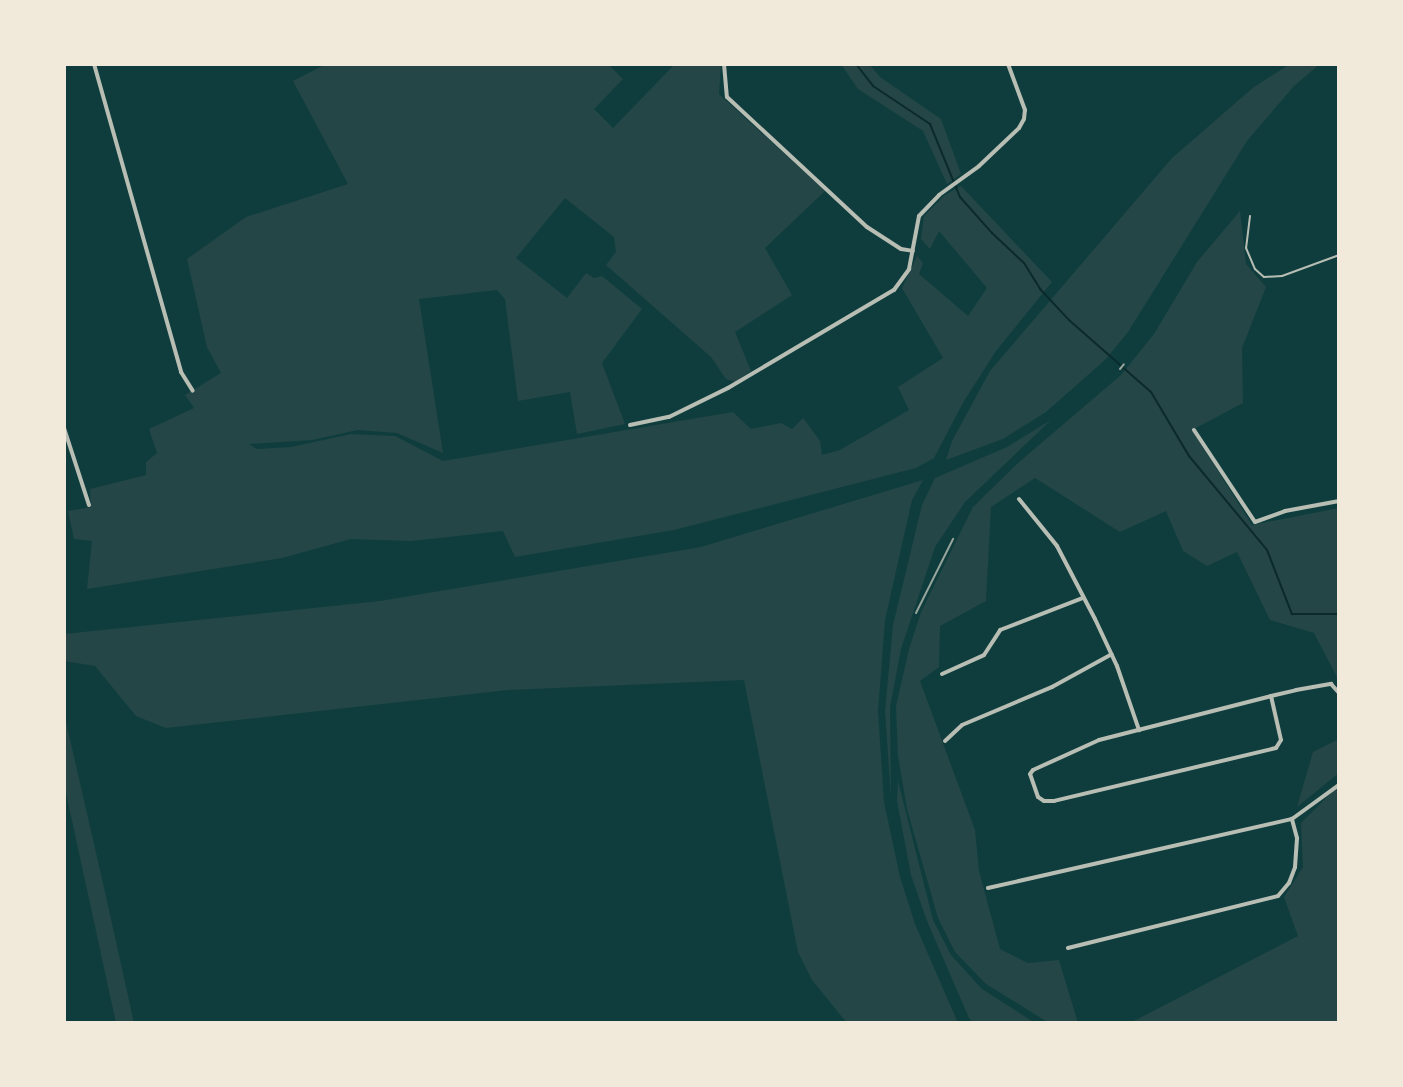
<!DOCTYPE html>
<style>
body{margin:0}
#map{position:relative;width:1403px;height:1087px;overflow:hidden;background:#0f3d3e;font-family:Inter,sans-serif}
div>[style]{position:absolute}
[style*='--x']{left:calc(var(--x)*1px);top:calc(var(--y)*1px);width:calc(var(--w)*1px);rotate:calc(var(--a)*1deg)}
.green>*{inset:0;background:#244646}
.stream>*{height:2px;margin:-1px;padding:0 1px;transform-origin:1px;border-radius:1px;background:#0a2a2b}
.service>*{height:2px;margin:-1px;padding:0 1px;transform-origin:1px;border-radius:1px;background:#b8beb3}
.minor>*{height:4px;margin:-2px;padding:0 2px;transform-origin:2px;border-radius:2px;background:#b8beb3}
.rail>*{height:2px;margin:-1px;padding:0 1px;transform-origin:1px;border-radius:1px;background:#97a49c}
span{translate:-50% -50%;white-space:nowrap;text-align:center;line-height:1.15;-webkit-text-stroke:8px #f1e9da;paint-order:stroke}
.frame{position:absolute;inset:0;border:66px solid #f1e9da;pointer-events:none}
</style>
<div id="map">
<div class="green">
<div style="clip-path:polygon(326px 64px,608px 64px,623px 79px,594px 109px,613px 128px,675px 64px,721px 64px,719px 94px,825px 191px,765px 248px,792px 295px,735px 332px,751px 371px,735px 382px,726px 379px,711px 357px,606px 265px,616px 252px,614px 237px,565px 198px,516px 258px,567px 298px,586px 273px,594px 278px,602px 276px,642px 309px,602px 363px,625px 424px,577px 434px,570px 392px,518px 401px,505px 299px,497px 290px,419px 299px,443px 453px,397px 433px,358px 430px,312px 440px,249px 444px,257px 449px,291px 447px,351px 434px,395px 436px,443px 461px,733px 412px,751px 429px,781px 423px,792px 429px,803px 418px,820px 441px,822px 455px,840px 450px,909px 410px,898px 387px,943px 358px,902px 288px,917px 256px,923px 263px,919px 274px,968px 316px,987px 288px,939px 231px,930px 249px,921px 239px,924px 216px,945px 195px,961px 186px,1052px 282px,996px 351px,964px 401px,934px 458px,916px 468px,674px 530px,515px 557px,503px 531px,411px 541px,351px 539px,282px 558px,87px 589px,92px 541px,74px 539px,68px 511px,91px 507px,90px 489px,146px 475px,146px 462px,157px 453px,149px 429px,194px 408px,185px 395px,221px 373px,207px 347px,187px 259px,246px 217px,348px 184px,293px 81px)"></div>
<div style="clip-path:polygon(841px 64px,869px 64px,880px 77px,941px 119px,961px 174px,947px 184px,923px 131px,858px 89px)"></div>
<div style="clip-path:polygon(1290px 64px,1320px 64px,1294px 86px,1247px 141px,1128px 332px,1105px 360px,1046px 412px,1003px 439px,946px 460px,952px 441px,990px 371px,1172px 158px,1254px 87px)"></div>
<div style="clip-path:polygon(1240px 211px,1246px 264px,1266px 287px,1242px 348px,1243px 403px,1192px 430px,1252px 525px,1339px 508px,1339px 681px,1314px 633px,1270px 620px,1237px 552px,1207px 566px,1183px 551px,1166px 511px,1120px 532px,1035px 478px,991px 507px,986px 601px,940px 626px,939px 667px,920px 681px,975px 830px,979px 871px,1000px 949px,1028px 963px,1059px 960px,1078px 1023px,1049px 1023px,986px 984px,955px 952px,938px 918px,907px 809px,898px 756px,896px 706px,909px 649px,921px 612px,973px 507px,1018px 463px,1121px 375px,1154px 334px,1197px 262px)"></div>
<div style="clip-path:polygon(1051px 420px,965px 502px,935px 547px,901px 649px,890px 707px,891px 798px,885px 711px,893px 625px,922px 505px,935px 478px,1007px 447px)"></div>
<div style="clip-path:polygon(923px 480px,912px 500px,885px 620px,878px 711px,884px 802px,900px 877px,915px 924px,958px 1023px,847px 1023px,812px 980px,798px 952px,744px 680px,508px 690px,166px 728px,136px 716px,95px 666px,64px 661px,64px 634px,380px 601px,701px 547px)"></div>
<div style="clip-path:polygon(64px 713px,105px 892px,134px 1023px,116px 1023px,64px 784px)"></div>
<div style="clip-path:polygon(1339px 739px,1339px 773px,1297px 807px,1313px 752px)"></div>
<div style="clip-path:polygon(898px 781px,933px 920px,951px 955px,982px 989px,1035px 1023px,973px 1023px,969px 1018px,927px 921px,911px 875px,897px 801px)"></div>
<div style="clip-path:polygon(1339px 785px,1339px 1023px,1130px 1023px,1298px 936px,1284px 897px,1303px 867px,1301px 823px)"></div>
</div>
<div class="stream">
<div style="--x:856;--y:64;--w:28;--a:52"></div>
<div style="--x:873;--y:86;--w:69;--a:33.7"></div>
<div style="--x:930;--y:124;--w:79;--a:67.7"></div>
<div style="--x:960;--y:197;--w:48;--a:48.4"></div>
<div style="--x:992;--y:233;--w:44;--a:43.2"></div>
<div style="--x:1024;--y:263;--w:31;--a:58"></div>
<div style="--x:1040;--y:289;--w:42;--a:46.9"></div>
<div style="--x:1069;--y:320;--w:109;--a:41.3"></div>
<div style="--x:1151;--y:392;--w:74;--a:59.3"></div>
<div style="--x:1189;--y:456;--w:122;--a:50.3"></div>
<div style="--x:1267;--y:550;--w:69;--a:68.7"></div>
<div style="--x:1292;--y:614;--w:47;--a:0"></div>
</div>
<div class="service">
<div style="--x:1250;--y:216;--w:32;--a:97"></div>
<div style="--x:1246;--y:248;--w:23;--a:67"></div>
<div style="--x:1255;--y:269;--w:12;--a:42"></div>
<div style="--x:1264;--y:277;--w:18;--a:-3"></div>
<div style="--x:1282;--y:276;--w:61;--a:-20.2"></div>
</div>
<div class="minor">
<div style="--x:94;--y:64;--w:320;--a:74.2"></div>
<div style="--x:181;--y:372;--w:22;--a:58"></div>
<div style="--x:724;--y:64;--w:33;--a:85"></div>
<div style="--x:727;--y:97;--w:191;--a:42.9"></div>
<div style="--x:867;--y:227;--w:40;--a:32.9"></div>
<div style="--x:901;--y:249;--w:12;--a:9"></div>
<div style="--x:630;--y:425;--w:40;--a:-12"></div>
<div style="--x:669;--y:417;--w:66;--a:-26.2"></div>
<div style="--x:728;--y:388;--w:193;--a:-30.6"></div>
<div style="--x:894;--y:290;--w:26;--a:-54"></div>
<div style="--x:909;--y:269;--w:54;--a:-79.3"></div>
<div style="--x:919;--y:216;--w:29;--a:-46"></div>
<div style="--x:939;--y:195;--w:49;--a:-35.9"></div>
<div style="--x:979;--y:166;--w:55;--a:-43.5"></div>
<div style="--x:1019;--y:128;--w:10;--a:-61"></div>
<div style="--x:1024;--y:119;--w:9;--a:-84"></div>
<div style="--x:1025;--y:110;--w:49;--a:-110.3"></div>
<div style="--x:64;--y:428;--w:81;--a:72"></div>
<div style="--x:1194;--y:430;--w:110;--a:56.5"></div>
<div style="--x:1255;--y:522;--w:32;--a:-20"></div>
<div style="--x:1285;--y:511;--w:55;--a:-10.5"></div>
<div style="--x:1019;--y:499;--w:60;--a:51"></div>
<div style="--x:1057;--y:546;--w:82;--a:62.5"></div>
<div style="--x:1095;--y:619;--w:52;--a:64.9"></div>
<div style="--x:1117;--y:666;--w:68;--a:71"></div>
<div style="--x:942;--y:674;--w:46;--a:-24.3"></div>
<div style="--x:984;--y:655;--w:30;--a:-57"></div>
<div style="--x:1000;--y:630;--w:89;--a:-21.1"></div>
<div style="--x:1271;--y:696;--w:45;--a:77.2"></div>
<div style="--x:1281;--y:740;--w:9;--a:122"></div>
<div style="--x:1276;--y:748;--w:228;--a:166.6"></div>
<div style="--x:1054;--y:801;--w:10;--a:180"></div>
<div style="--x:1044;--y:801;--w:7;--a:-146"></div>
<div style="--x:1038;--y:797;--w:24;--a:-109"></div>
<div style="--x:1030;--y:774;--w:5;--a:-53"></div>
<div style="--x:1033;--y:770;--w:72;--a:-24.4"></div>
<div style="--x:1099;--y:740;--w:178;--a:-14.3"></div>
<div style="--x:1271;--y:696;--w:26;--a:-13"></div>
<div style="--x:1296;--y:690;--w:36;--a:-10"></div>
<div style="--x:1331;--y:684;--w:12;--a:48"></div>
<div style="--x:945;--y:741;--w:23;--a:-43"></div>
<div style="--x:962;--y:725;--w:98;--a:-22.9"></div>
<div style="--x:1052;--y:687;--w:68;--a:-28.8"></div>
<div style="--x:988;--y:888;--w:312;--a:-12.8"></div>
<div style="--x:1292;--y:819;--w:58;--a:-35.9"></div>
<div style="--x:1068;--y:948;--w:216;--a:-13.9"></div>
<div style="--x:1278;--y:896;--w:17;--a:-50"></div>
<div style="--x:1289;--y:883;--w:17;--a:-69"></div>
<div style="--x:1295;--y:867;--w:29;--a:-86"></div>
<div style="--x:1297;--y:838;--w:20;--a:-105"></div>
</div>
<div class="rail">
<div style="--x:1120;--y:369;--w:6;--a:-51"></div>
<div style="--x:916;--y:613;--w:83;--a:-63.4"></div>
</div>
<div class="frame"></div>
</div>
